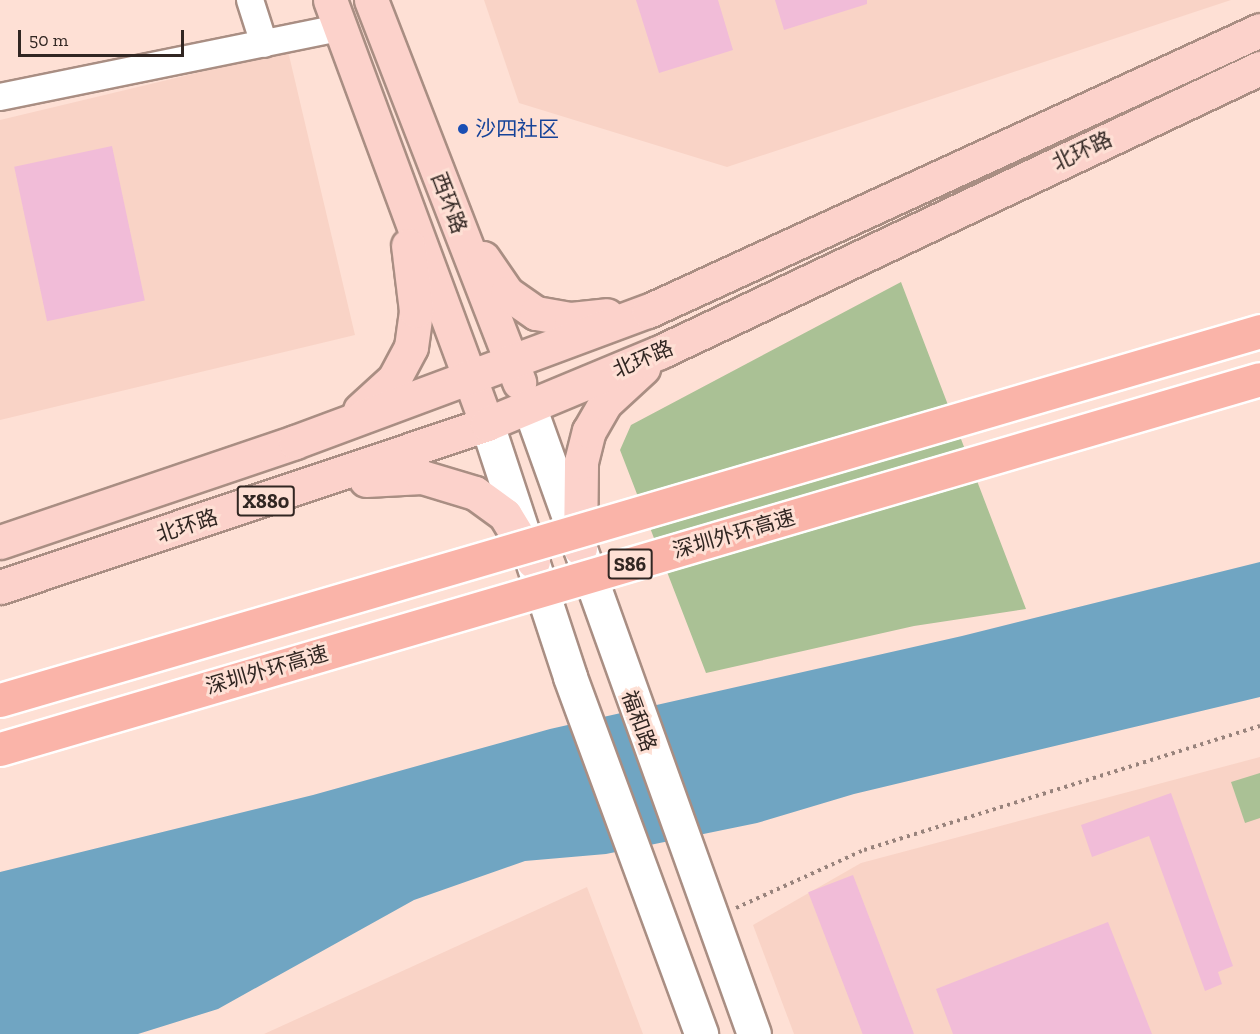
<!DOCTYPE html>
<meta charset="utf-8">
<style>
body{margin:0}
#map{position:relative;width:1260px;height:1034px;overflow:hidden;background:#fee0d5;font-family:"Zilla Slab","Noto Sans SC",serif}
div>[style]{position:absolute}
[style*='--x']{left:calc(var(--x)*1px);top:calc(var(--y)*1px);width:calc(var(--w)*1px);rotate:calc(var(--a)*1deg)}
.built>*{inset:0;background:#f9d3c6}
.green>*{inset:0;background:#aac195}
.water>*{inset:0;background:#70a5c2}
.building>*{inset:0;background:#f1bcd8;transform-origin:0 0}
.path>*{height:4px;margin-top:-2px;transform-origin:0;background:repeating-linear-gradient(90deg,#98837c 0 3px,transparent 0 7.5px)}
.roads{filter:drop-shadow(2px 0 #a98e83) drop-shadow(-2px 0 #a98e83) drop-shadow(0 2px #a98e83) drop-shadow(0 -2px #a98e83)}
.minor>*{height:26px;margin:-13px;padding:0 13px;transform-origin:13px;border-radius:13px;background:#fff}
.secondary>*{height:33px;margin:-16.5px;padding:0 16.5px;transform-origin:16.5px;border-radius:16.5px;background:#fff}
.primary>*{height:33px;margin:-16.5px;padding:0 16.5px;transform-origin:16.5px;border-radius:16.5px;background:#fcd2cb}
.bridges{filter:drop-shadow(2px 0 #fff) drop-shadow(-2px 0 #fff) drop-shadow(0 2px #fff) drop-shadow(0 -2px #fff)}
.motorway-bridge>*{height:33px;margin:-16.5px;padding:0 16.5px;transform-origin:16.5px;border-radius:16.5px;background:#fab4a9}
.dots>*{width:16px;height:16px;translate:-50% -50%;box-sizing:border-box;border:3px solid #fee0d5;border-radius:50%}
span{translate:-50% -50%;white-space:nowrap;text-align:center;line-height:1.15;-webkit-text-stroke:6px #fee0d5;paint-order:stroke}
.shield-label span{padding:2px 4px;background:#fee0d5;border:2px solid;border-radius:4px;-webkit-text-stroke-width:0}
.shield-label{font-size:20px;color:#312622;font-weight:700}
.transit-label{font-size:21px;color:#164399}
.left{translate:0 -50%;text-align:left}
.street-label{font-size:21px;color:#312622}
.scale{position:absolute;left:18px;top:30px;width:166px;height:27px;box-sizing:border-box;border:3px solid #312622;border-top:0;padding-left:8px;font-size:18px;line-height:21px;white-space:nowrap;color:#312622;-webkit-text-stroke:4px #fee0d5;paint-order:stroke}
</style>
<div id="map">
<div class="built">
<div style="clip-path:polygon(484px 0,1231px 0,727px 167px,519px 103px)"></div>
<div style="clip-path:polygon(288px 51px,355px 335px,0 420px,0 120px)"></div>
<div style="clip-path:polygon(1260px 757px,1260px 1034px,794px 1034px,753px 925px,861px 863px)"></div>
<div style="clip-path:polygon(587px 887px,643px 1034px,264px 1034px)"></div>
</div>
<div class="green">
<div style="clip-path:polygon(901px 282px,1026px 609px,914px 626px,706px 673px,620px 450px,631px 425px)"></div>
<div style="clip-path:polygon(1260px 773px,1260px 818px,1245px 823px,1231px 782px)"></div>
</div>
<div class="water">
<div style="clip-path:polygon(1260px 562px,1260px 697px,854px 794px,757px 823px,606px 854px,525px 861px,414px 900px,218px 1009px,138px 1034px,0 1034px,0 872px,313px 795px,550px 729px,962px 636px)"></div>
</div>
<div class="building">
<div style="clip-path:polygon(636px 0,718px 0,733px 50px,659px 73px)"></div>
<div style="clip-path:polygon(775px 0,867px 0,867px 4px,784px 30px)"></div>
<div style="left:112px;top:146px;width:158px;height:100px;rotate:78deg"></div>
<div style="clip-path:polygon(1171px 793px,1233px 966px,1218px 972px,1222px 984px,1205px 991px,1149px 836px,1092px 857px,1081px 825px)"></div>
<div style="left:853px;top:875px;width:170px;height:48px;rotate:69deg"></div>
<div style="clip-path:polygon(1108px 922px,1152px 1034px,953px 1034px,936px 989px)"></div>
</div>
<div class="path">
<div style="--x:736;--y:908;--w:141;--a:-24.4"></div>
<div style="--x:864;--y:850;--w:415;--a:-17.4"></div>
</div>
<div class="roads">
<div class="minor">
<div style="--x:250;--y:0;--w:46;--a:72.3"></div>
<div style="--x:0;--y:97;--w:347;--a:-11.5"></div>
</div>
<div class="secondary">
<div style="--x:529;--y:406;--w:667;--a:70.29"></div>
<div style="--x:487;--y:424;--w:266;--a:71.8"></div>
<div style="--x:570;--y:677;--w:380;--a:69.8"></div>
</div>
<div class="primary">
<div style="--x:330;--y:0;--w:452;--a:69.7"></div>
<div style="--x:371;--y:0;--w:410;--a:68.8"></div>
<div style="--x:483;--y:258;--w:42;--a:55.6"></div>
<div style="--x:507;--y:293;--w:35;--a:35"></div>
<div style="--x:536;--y:313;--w:36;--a:10"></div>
<div style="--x:571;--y:319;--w:36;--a:-6"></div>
<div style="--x:360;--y:410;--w:46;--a:-42.4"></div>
<div style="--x:394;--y:379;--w:36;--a:-62"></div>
<div style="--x:411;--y:347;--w:36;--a:-82"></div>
<div style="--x:416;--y:311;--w:66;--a:-96.9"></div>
<div style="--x:366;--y:480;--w:56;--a:-3.1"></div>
<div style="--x:422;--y:477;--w:55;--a:16.8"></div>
<div style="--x:475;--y:493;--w:37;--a:36"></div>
<div style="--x:505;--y:515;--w:54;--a:58.7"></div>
<div style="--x:0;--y:542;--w:311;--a:-18.7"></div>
<div style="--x:295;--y:442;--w:377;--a:-20.4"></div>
<div style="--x:648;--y:311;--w:673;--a:-24.66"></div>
<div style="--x:580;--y:548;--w:86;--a:-89.3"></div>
<div style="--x:581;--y:462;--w:32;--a:-76"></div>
<div style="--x:589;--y:431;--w:32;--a:-60"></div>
<div style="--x:605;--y:403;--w:52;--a:-42.6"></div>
<div style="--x:0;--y:587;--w:514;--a:-18.51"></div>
<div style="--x:487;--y:424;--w:187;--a:-22.6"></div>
<div style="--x:660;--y:352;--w:664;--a:-25.33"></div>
</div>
</div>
<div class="bridges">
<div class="motorway-bridge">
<div style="--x:0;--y:700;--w:1313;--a:-16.32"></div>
<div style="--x:0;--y:749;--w:1313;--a:-16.36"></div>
</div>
</div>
<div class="dots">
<div style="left:463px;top:129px;background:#1a4fb4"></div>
</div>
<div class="shield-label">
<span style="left:266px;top:501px">X880</span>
<span style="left:630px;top:564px">S86</span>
</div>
<div class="transit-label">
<span class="left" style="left:475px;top:129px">沙四社区</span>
</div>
<div class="street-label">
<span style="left:1082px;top:151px;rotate:-25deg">北环路</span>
<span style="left:449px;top:203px;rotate:69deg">西环路</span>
<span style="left:643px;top:359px;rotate:-23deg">北环路</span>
<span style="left:187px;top:526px;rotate:-18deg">北环路</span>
<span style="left:734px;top:534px;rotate:-16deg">深圳外环高速</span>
<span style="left:267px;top:670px;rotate:-16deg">深圳外环高速</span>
<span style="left:639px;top:721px;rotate:70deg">福和路</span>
</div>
<div class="scale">50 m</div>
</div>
